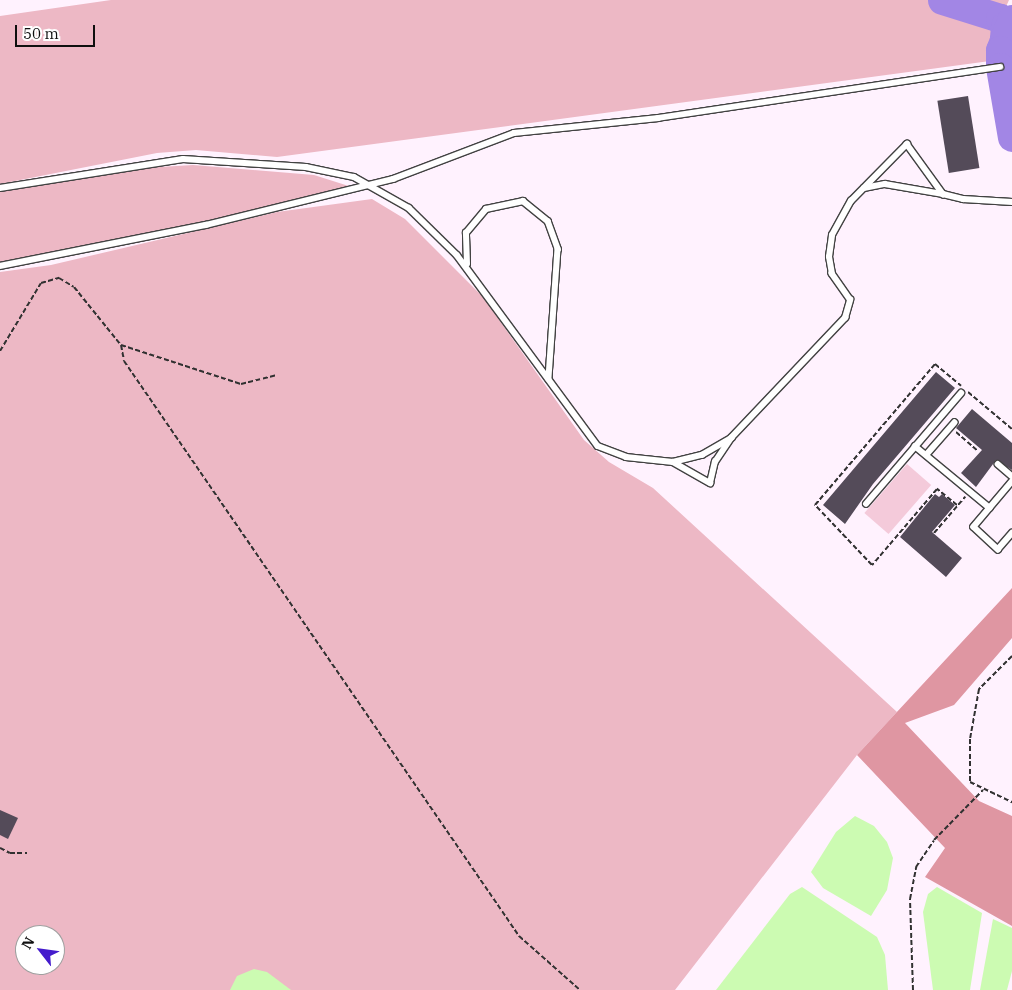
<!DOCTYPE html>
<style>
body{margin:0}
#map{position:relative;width:1012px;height:990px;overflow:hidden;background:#fff2fe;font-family:"IBM Plex Serif",serif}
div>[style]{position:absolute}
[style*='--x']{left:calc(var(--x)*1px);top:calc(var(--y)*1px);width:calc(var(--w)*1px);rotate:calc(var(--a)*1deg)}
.green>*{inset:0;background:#edb8c5}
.forest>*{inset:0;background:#df96a2}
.pitch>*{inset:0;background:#f4cada;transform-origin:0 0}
.water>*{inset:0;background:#ccfbb2}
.taxiway>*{height:29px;margin:-14.5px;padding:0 14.5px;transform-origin:14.5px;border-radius:14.5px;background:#a286e5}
.building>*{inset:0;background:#544b59;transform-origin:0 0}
.path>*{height:2px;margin-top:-1px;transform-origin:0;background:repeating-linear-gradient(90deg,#313131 0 5px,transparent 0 7.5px)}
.roads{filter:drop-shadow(1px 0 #424242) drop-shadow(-1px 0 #424242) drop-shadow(0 1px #424242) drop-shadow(0 -1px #424242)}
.service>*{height:5.5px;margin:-2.75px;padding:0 2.75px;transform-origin:2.75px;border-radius:2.75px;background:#fff}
span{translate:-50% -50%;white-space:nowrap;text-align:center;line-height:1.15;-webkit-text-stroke:5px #fff;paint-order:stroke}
.north{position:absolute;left:15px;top:925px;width:50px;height:50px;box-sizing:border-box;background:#fff;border:1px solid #9f9f9f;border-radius:50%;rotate:300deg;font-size:14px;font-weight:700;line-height:20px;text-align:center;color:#0f0f0f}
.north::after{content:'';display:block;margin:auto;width:18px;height:22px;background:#441bcc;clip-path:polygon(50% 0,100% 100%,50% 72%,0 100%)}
.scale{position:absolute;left:15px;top:25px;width:80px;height:22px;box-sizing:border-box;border:2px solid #0f0f0f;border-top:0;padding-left:6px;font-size:15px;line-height:18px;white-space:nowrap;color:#0f0f0f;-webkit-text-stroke:4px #fff;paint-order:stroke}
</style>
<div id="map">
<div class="green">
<div style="clip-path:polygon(111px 0,1009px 0,992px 38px,990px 61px,277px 157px,196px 150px,157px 153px,0 184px,0 16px)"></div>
<div style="clip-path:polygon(193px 165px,314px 175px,355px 188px,153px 237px,0 266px,0 192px,127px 169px)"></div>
<div style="clip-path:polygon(evenodd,372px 199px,405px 219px,483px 297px,584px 440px,609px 462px,653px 488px,897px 712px,857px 755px,675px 990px,0 990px,0 272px,51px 265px,277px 212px,372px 199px,25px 935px,55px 935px,55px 965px,25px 965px,25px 935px)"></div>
</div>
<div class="forest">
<div style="clip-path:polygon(1012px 588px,1012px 638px,954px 705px,905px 723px,979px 801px,1012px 816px,1012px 926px,925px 877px,945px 848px,857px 755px)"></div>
</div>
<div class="pitch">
<div style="left:907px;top:464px;width:32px;height:65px;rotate:41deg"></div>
</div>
<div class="water">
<div style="clip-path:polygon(855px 816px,874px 826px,887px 842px,893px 858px,887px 890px,871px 916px,823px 888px,811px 872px,836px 832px)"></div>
<div style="clip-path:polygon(802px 887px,877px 937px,885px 955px,888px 990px,716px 990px,790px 894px)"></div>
<div style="clip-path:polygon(937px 887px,982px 913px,970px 990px,933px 990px,923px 912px,928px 894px)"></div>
<div style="clip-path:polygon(993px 919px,1012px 928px,1012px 971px,1007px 990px,980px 990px)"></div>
<div style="clip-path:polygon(254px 969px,267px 972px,291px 990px,230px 990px,237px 976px)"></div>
</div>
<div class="taxiway">
<div style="--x:942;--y:0;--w:61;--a:17.2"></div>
<div style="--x:1000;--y:18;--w:9;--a:58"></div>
<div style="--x:1005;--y:26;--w:12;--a:95"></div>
<div style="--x:1012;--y:19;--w:33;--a:111"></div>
<div style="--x:1000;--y:50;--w:17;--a:90"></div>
<div style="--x:1000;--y:67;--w:71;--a:80.3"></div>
</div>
<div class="building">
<div style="left:968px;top:96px;width:73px;height:31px;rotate:81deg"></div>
<div style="clip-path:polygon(936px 372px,955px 388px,873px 484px,845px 524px,823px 505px)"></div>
<div style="clip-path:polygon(972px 409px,1012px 443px,1012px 470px,996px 460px,976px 487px,961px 473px,982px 450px,956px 428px)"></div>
<div style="clip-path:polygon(935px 494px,939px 497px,942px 494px,955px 505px,932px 532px,962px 558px,946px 577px,900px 537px)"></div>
<div style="clip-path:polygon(0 810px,18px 818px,8px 839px,0 835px)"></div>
</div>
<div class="path">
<div style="--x:121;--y:345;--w:16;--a:79"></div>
<div style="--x:124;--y:361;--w:698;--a:55.51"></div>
<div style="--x:519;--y:936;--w:81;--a:41.5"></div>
<div style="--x:0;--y:351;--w:79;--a:-58.9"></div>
<div style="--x:41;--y:283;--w:19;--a:-16"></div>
<div style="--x:59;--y:278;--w:17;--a:31"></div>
<div style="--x:74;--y:287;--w:75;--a:51"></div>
<div style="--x:121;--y:345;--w:126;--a:18"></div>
<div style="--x:241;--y:384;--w:36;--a:-14"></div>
<div style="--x:968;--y:392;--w:57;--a:40.1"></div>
<div style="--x:956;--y:432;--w:29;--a:41"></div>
<div style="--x:957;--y:505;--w:26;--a:-141"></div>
<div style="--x:937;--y:489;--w:100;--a:130.5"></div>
<div style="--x:872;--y:565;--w:83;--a:-133.5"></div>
<div style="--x:815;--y:505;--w:185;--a:-49.6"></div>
<div style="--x:935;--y:364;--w:34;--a:40"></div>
<div style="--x:934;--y:533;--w:48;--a:-49.3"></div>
<div style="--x:1012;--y:656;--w:47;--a:135"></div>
<div style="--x:979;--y:689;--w:51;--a:100.2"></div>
<div style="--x:970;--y:739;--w:43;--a:90"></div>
<div style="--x:970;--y:782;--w:47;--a:25.5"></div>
<div style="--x:0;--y:848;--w:11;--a:27"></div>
<div style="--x:10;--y:853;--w:17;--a:0"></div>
<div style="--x:913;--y:990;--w:91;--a:-91.9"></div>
<div style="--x:910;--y:899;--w:33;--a:-79"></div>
<div style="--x:916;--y:867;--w:32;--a:-56"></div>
<div style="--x:934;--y:840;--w:70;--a:-45.6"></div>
</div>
<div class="roads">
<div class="service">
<div style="--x:0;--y:188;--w:185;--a:-9"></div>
<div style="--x:183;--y:159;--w:123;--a:3.7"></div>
<div style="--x:306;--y:167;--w:49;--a:11.8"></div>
<div style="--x:354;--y:177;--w:63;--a:29.4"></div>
<div style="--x:409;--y:208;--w:67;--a:44.4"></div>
<div style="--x:457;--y:255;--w:237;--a:53.6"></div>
<div style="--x:598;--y:446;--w:30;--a:21"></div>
<div style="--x:626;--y:457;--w:47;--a:6.1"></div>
<div style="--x:673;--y:462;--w:43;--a:29.6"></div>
<div style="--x:710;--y:483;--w:22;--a:-77"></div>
<div style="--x:715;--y:462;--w:29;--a:-56"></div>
<div style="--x:864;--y:188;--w:21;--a:-11"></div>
<div style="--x:885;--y:184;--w:59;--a:9.8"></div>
<div style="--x:467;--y:264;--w:31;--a:-92"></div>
<div style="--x:466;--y:233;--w:31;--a:-50"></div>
<div style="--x:486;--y:209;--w:38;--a:-12"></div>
<div style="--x:523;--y:201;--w:32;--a:39"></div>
<div style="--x:548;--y:221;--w:30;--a:70"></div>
<div style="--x:558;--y:249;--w:130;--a:94"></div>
<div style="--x:0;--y:266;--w:210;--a:-11.3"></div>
<div style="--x:206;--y:225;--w:193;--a:-13.8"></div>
<div style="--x:393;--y:179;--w:129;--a:-20.8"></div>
<div style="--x:514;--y:133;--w:145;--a:-5.9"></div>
<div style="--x:658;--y:118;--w:346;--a:-8.5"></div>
<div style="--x:915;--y:446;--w:97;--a:39.6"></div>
<div style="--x:926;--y:455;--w:43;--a:-48.8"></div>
<div style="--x:673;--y:462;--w:30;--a:-14"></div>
<div style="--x:702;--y:455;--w:34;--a:-30"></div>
<div style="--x:731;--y:438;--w:166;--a:-46.5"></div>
<div style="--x:845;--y:318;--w:19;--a:-74"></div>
<div style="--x:850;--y:300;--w:32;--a:-125"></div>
<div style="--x:832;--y:274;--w:17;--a:-100"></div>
<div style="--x:829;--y:257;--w:22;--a:-82"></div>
<div style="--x:832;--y:235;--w:39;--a:-61"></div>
<div style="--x:851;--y:201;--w:80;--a:-45.5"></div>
<div style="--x:907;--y:144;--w:62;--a:54.2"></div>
<div style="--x:943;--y:194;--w:21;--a:14"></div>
<div style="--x:963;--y:199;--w:49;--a:3.5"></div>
<div style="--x:998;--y:464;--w:18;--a:41"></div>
<div style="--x:1012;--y:482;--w:59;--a:130.2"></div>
<div style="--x:974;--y:527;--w:33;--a:43"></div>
<div style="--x:998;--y:549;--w:21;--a:-49"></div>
<div style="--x:866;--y:504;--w:146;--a:-49.4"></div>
</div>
</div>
<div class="north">N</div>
<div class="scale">50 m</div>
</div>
